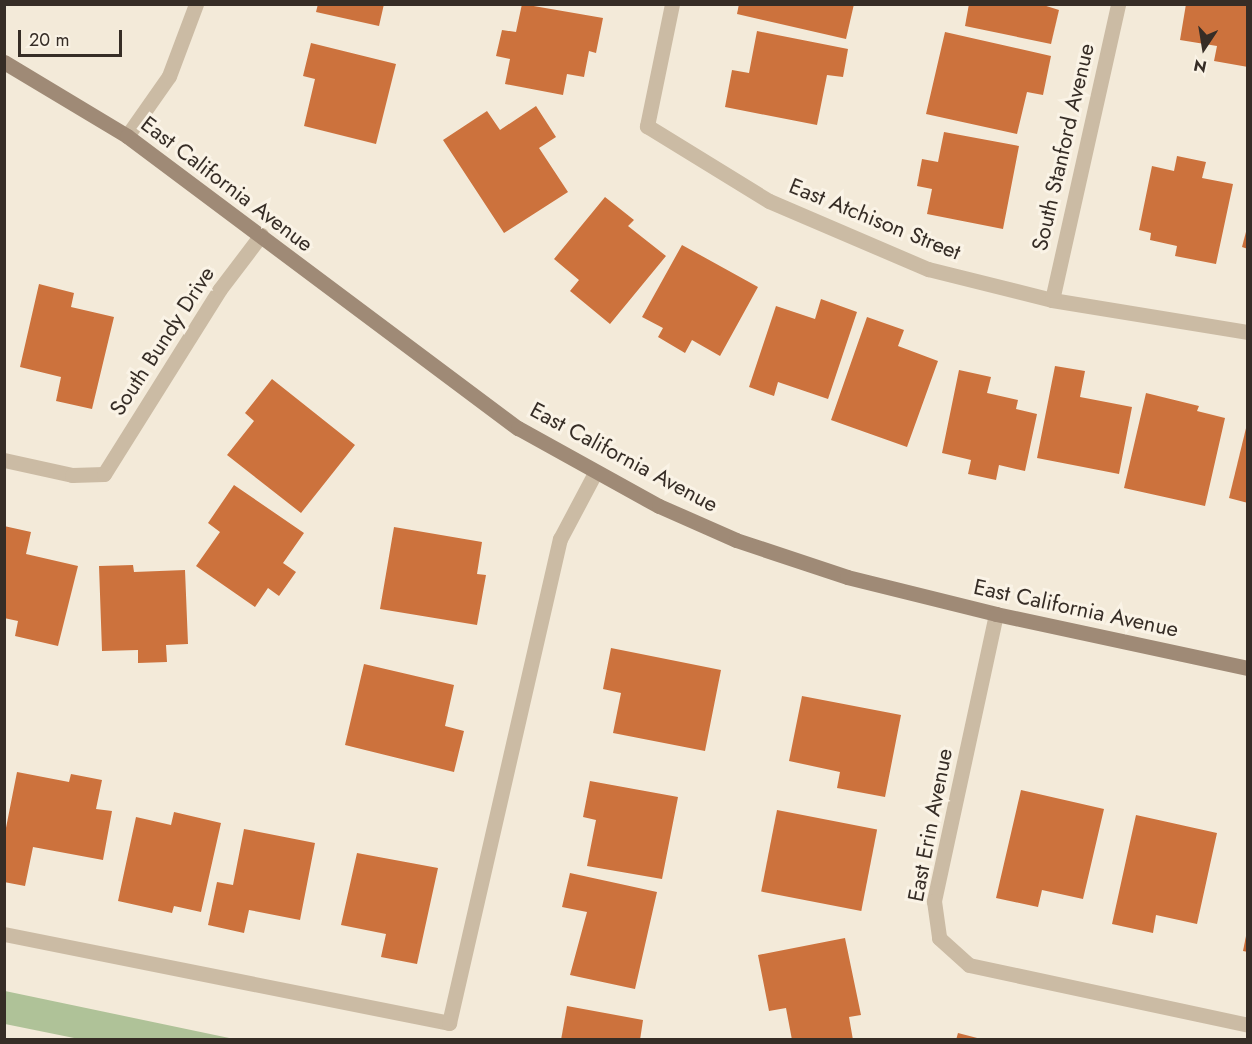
<!DOCTYPE html>
<style>
body{margin:0}
#map{position:relative;width:1252px;height:1044px;overflow:hidden;background:#f3ead9;font-family:Jost,sans-serif}
div>[style]{position:absolute}
[style*='--x']{left:calc(var(--x)*1px);top:calc(var(--y)*1px);width:calc(var(--w)*1px);rotate:calc(var(--a)*1deg)}
.green>*{inset:0;background:#afc298}
.building>*{inset:0;background:#cc723d;transform-origin:0 0}
.street>*{height:15px;margin:-7.5px;padding:0 7.5px;transform-origin:7.5px;border-radius:7.5px;background:#cbbba4}
.secondary>*{height:15px;margin:-7.5px;padding:0 7.5px;transform-origin:7.5px;border-radius:7.5px;background:#9f8a76}
span{translate:-50% -50%;white-space:nowrap;text-align:center;line-height:1.15;-webkit-text-stroke:6px #faf3e6;paint-order:stroke}
.street-label{font-size:22px;color:#362d26}
.frame{position:absolute;inset:0;border:6px solid #362d26;pointer-events:none}
.north{position:absolute;left:1174px;top:18px;width:60px;height:60px;-webkit-text-stroke:4px #faf3e6;paint-order:stroke;rotate:192deg;font-size:16px;font-weight:700;line-height:24px;text-align:center;color:#362d26}
.north::after{content:'';display:block;margin:auto;width:21px;height:27px;background:#362d26;clip-path:polygon(50% 0,100% 100%,50% 72%,0 100%)}
.scale{position:absolute;left:18px;top:30px;width:104px;height:27px;box-sizing:border-box;border:3px solid #362d26;border-top:0;padding-left:8px;font-size:18px;line-height:21px;white-space:nowrap;color:#362d26;-webkit-text-stroke:4px #faf3e6;paint-order:stroke}
</style>
<div id="map">
<div class="green">
<div style="clip-path:polygon(5px 991px,234px 1039px,79px 1039px,5px 1024px)"></div>
</div>
<div class="building">
<div style="clip-path:polygon(318px 4px,384px 4px,379px 26px,316px 12px)"></div>
<div style="clip-path:polygon(522px 4px,603px 18px,596px 53px,589px 51px,584px 77px,567px 74px,563px 95px,505px 84px,510px 59px,496px 56px,502px 30px,516px 32px)"></div>
<div style="clip-path:polygon(739px 4px,854px 4px,846px 39px,737px 14px)"></div>
<div style="clip-path:polygon(969px 4px,1040px 4px,1059px 10px,1051px 44px,965px 26px)"></div>
<div style="clip-path:polygon(1186px 4px,1248px 4px,1248px 67px,1214px 61px,1217px 46px,1180px 40px)"></div>
<div style="clip-path:polygon(757px 31px,848px 49px,843px 77px,827px 75px,817px 125px,725px 107px,732px 70px,749px 73px)"></div>
<div style="clip-path:polygon(945px 32px,1051px 56px,1043px 95px,1027px 92px,1017px 134px,926px 114px)"></div>
<div style="clip-path:polygon(311px 43px,396px 64px,376px 144px,304px 126px,315px 79px,303px 76px)"></div>
<div style="clip-path:polygon(536px 106px,556px 137px,539px 148px,568px 192px,504px 233px,443px 140px,487px 111px,500px 130px)"></div>
<div style="clip-path:polygon(944px 132px,1019px 146px,1003px 229px,927px 214px,932px 189px,917px 186px,922px 159px,938px 162px)"></div>
<div style="clip-path:polygon(1177px 156px,1206px 162px,1202px 178px,1233px 184px,1216px 264px,1175px 256px,1177px 246px,1150px 240px,1151px 233px,1139px 230px,1152px 166px,1174px 171px)"></div>
<div style="clip-path:polygon(605px 197px,634px 220px,628px 226px,666px 256px,610px 324px,570px 291px,579px 280px,554px 259px)"></div>
<div style="clip-path:polygon(1247px 228px,1248px 228px,1248px 249px,1242px 247px)"></div>
<div style="clip-path:polygon(682px 245px,758px 287px,720px 356px,692px 340px,685px 353px,658px 337px,663px 328px,642px 317px)"></div>
<div style="clip-path:polygon(39px 284px,74px 293px,71px 307px,114px 317px,92px 409px,56px 401px,61px 377px,20px 367px)"></div>
<div style="clip-path:polygon(821px 299px,857px 312px,828px 399px,778px 382px,774px 396px,749px 387px,776px 306px,815px 319px)"></div>
<div style="clip-path:polygon(867px 317px,904px 330px,898px 346px,938px 361px,907px 447px,831px 420px)"></div>
<div style="clip-path:polygon(1055px 366px,1085px 371px,1080px 397px,1132px 407px,1119px 474px,1037px 458px)"></div>
<div style="clip-path:polygon(959px 370px,991px 377px,987px 393px,1018px 400px,1016px 409px,1037px 414px,1025px 471px,999px 465px,996px 480px,968px 474px,971px 460px,942px 453px)"></div>
<div style="clip-path:polygon(272px 379px,355px 445px,301px 513px,227px 455px,254px 421px,245px 413px)"></div>
<div style="clip-path:polygon(1146px 393px,1199px 406px,1197px 411px,1225px 418px,1205px 506px,1124px 488px)"></div>
<div style="clip-path:polygon(1248px 420px,1248px 503px,1229px 498px)"></div>
<div style="clip-path:polygon(234px 485px,304px 533px,283px 563px,296px 572px,279px 596px,268px 588px,255px 607px,196px 566px,220px 532px,208px 523px)"></div>
<div style="clip-path:polygon(4px 526px,31px 532px,26px 554px,78px 566px,58px 646px,15px 636px,18px 621px,4px 618px)"></div>
<div style="clip-path:polygon(394px 527px,482px 542px,477px 574px,486px 575px,477px 625px,380px 609px)"></div>
<div style="clip-path:polygon(133px 565px,134px 572px,185px 570px,188px 644px,166px 645px,167px 662px,138px 663px,138px 650px,102px 651px,99px 566px)"></div>
<div style="clip-path:polygon(611px 648px,721px 670px,705px 751px,613px 733px,621px 693px,603px 689px)"></div>
<div style="clip-path:polygon(364px 664px,454px 685px,445px 726px,464px 731px,454px 772px,345px 745px)"></div>
<div style="clip-path:polygon(802px 696px,901px 715px,885px 797px,837px 788px,840px 772px,789px 761px)"></div>
<div style="clip-path:polygon(17px 772px,69px 782px,71px 774px,102px 780px,96px 809px,112px 811px,103px 860px,33px 847px,25px 886px,4px 882px,4px 838px)"></div>
<div style="clip-path:polygon(590px 781px,678px 797px,662px 879px,587px 866px,596px 820px,583px 817px)"></div>
<div style="clip-path:polygon(1021px 790px,1104px 809px,1083px 899px,1042px 890px,1038px 907px,996px 898px)"></div>
<div style="left:777px;top:810px;width:102px;height:83px;rotate:11deg"></div>
<div style="clip-path:polygon(174px 812px,221px 823px,201px 912px,174px 906px,172px 913px,118px 901px,136px 817px,171px 825px)"></div>
<div style="clip-path:polygon(1136px 815px,1217px 833px,1197px 924px,1156px 915px,1153px 933px,1112px 924px)"></div>
<div style="clip-path:polygon(244px 829px,315px 843px,300px 920px,249px 910px,244px 933px,208px 925px,217px 882px,233px 885px)"></div>
<div style="clip-path:polygon(357px 853px,438px 868px,417px 964px,381px 957px,386px 934px,341px 925px)"></div>
<div style="clip-path:polygon(570px 873px,657px 892px,635px 989px,570px 975px,587px 912px,562px 907px)"></div>
<div style="clip-path:polygon(1246px 936px,1248px 937px,1248px 952px,1243px 951px)"></div>
<div style="clip-path:polygon(845px 938px,861px 1015px,849px 1017px,853px 1040px,792px 1040px,786px 1008px,769px 1011px,758px 955px)"></div>
<div style="clip-path:polygon(567px 1006px,643px 1020px,640px 1040px,561px 1040px)"></div>
<div style="clip-path:polygon(958px 1033px,981px 1039px,981px 1040px,956px 1040px)"></div>
</div>
<div class="street">
<div style="--x:672;--y:4;--w:125;--a:101.6"></div>
<div style="--x:647;--y:126;--w:143;--a:31.6"></div>
<div style="--x:769;--y:201;--w:173;--a:23.2"></div>
<div style="--x:928;--y:269;--w:128;--a:14"></div>
<div style="--x:1052;--y:300;--w:199;--a:9.3"></div>
<div style="--x:127;--y:136;--w:73;--a:-55"></div>
<div style="--x:169;--y:76;--w:77;--a:-69.4"></div>
<div style="--x:1052;--y:300;--w:303;--a:-77.4"></div>
<div style="--x:4;--y:460;--w:70;--a:12.4"></div>
<div style="--x:72;--y:475;--w:32;--a:-2"></div>
<div style="--x:104;--y:474;--w:218;--a:-57.9"></div>
<div style="--x:220;--y:289;--w:68;--a:-52.8"></div>
<div style="--x:996;--y:614;--w:294;--a:102.2"></div>
<div style="--x:934;--y:901;--w:37;--a:82"></div>
<div style="--x:939;--y:938;--w:40;--a:42"></div>
<div style="--x:969;--y:965;--w:285;--a:12.1"></div>
<div style="--x:4;--y:934;--w:454;--a:11.3"></div>
<div style="--x:449;--y:1023;--w:497;--a:-77.1"></div>
<div style="--x:560;--y:539;--w:75;--a:-62.1"></div>
</div>
<div class="secondary">
<div style="--x:4;--y:62;--w:144;--a:31"></div>
<div style="--x:127;--y:136;--w:488;--a:36.8"></div>
<div style="--x:518;--y:428;--w:161;--a:29"></div>
<div style="--x:659;--y:506;--w:84;--a:23.8"></div>
<div style="--x:736;--y:540;--w:117;--a:18.4"></div>
<div style="--x:847;--y:577;--w:154;--a:13.9"></div>
<div style="--x:996;--y:614;--w:258;--a:12.1"></div>
</div>
<div class="street-label">
<span style="left:1063px;top:147px;rotate:-77deg">South Stanford Avenue</span>
<span style="left:227px;top:184px;rotate:37deg">East California Avenue</span>
<span style="left:875px;top:219px;rotate:22deg">East Atchison Street</span>
<span style="left:162px;top:341px;rotate:-57deg">South Bundy Drive</span>
<span style="left:624px;top:457px;rotate:28deg">East California Avenue</span>
<span style="left:1076px;top:608px;rotate:12deg">East California Avenue</span>
<span style="left:930px;top:825px;rotate:-79deg">East Erin Avenue</span>
</div>
<div class="frame"></div>
<div class="north">N</div>
<div class="scale">20 m</div>
</div>
